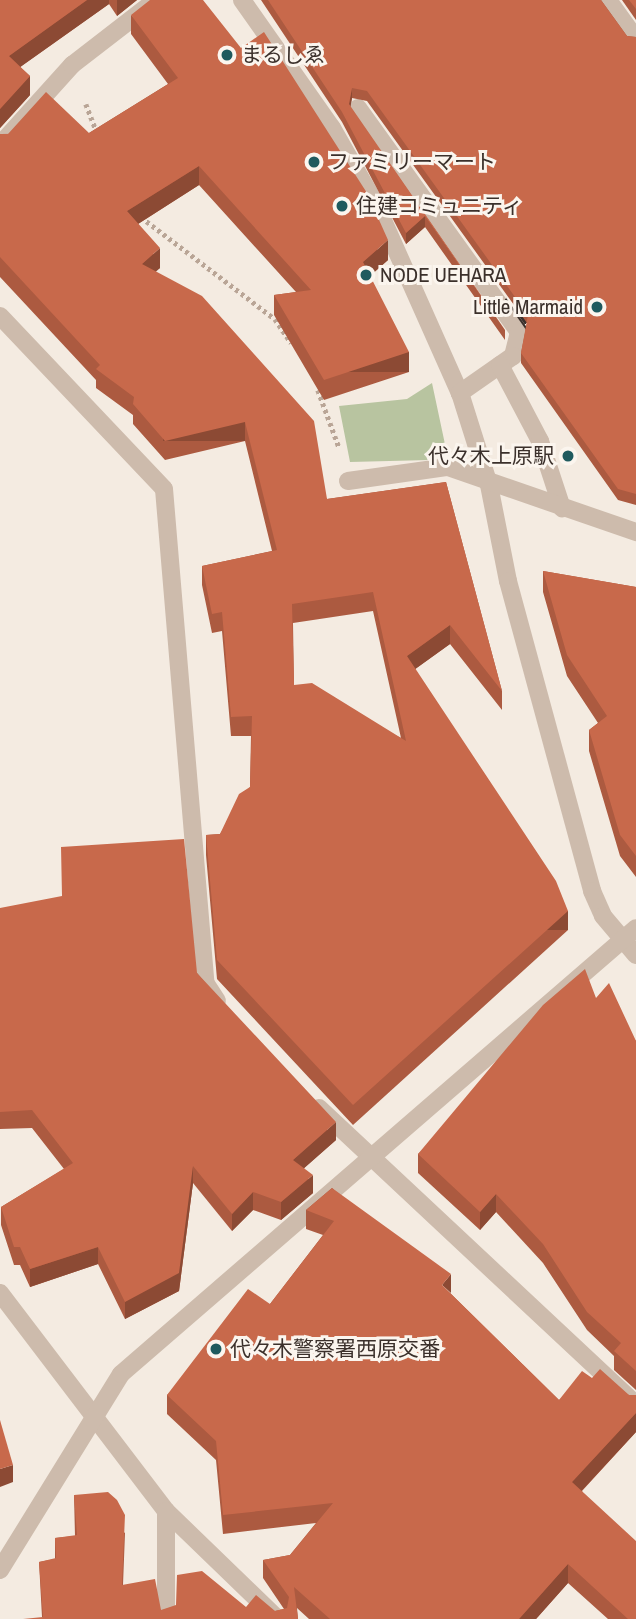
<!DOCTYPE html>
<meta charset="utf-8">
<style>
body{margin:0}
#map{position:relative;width:636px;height:1619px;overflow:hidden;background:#f4ebe1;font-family:"Archivo Narrow","Noto Sans JP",sans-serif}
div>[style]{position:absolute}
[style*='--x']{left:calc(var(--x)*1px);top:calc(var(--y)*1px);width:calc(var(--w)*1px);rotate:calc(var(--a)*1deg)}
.green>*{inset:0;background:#b8c4a0}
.path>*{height:4.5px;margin-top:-2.25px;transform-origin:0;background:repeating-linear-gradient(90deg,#b9a596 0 3.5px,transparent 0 7px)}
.minor>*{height:18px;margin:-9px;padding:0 9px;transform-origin:9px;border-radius:9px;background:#cdbbac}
.rail>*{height:8px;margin-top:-4px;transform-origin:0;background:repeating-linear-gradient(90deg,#fbf5ee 0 16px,#3b302b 0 32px);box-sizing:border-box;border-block:2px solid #3b302b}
.wall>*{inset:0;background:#ac5a40}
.shaded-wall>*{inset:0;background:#8c4a34;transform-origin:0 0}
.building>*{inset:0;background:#c8694b}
.dots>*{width:19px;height:19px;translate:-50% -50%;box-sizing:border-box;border:4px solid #fbf5ee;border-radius:50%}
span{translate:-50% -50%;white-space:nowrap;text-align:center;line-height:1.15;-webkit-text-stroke:6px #fbf5ee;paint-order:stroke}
.poi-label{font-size:21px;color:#3b302b}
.left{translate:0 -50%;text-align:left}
.right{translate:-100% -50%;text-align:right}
</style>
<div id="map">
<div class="green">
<div style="clip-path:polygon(432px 383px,446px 449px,429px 460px,350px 462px,339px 406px,407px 399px)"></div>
</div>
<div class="path">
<div style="--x:86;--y:104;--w:33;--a:69"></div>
<div style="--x:141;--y:217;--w:168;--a:37.3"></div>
<div style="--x:275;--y:319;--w:29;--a:56"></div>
<div style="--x:318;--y:390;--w:61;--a:69.8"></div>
</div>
<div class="minor">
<div style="--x:242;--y:0;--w:156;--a:54.9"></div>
<div style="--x:332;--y:128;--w:91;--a:60.3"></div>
<div style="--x:377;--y:207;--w:204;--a:66"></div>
<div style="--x:460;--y:393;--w:96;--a:72.5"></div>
<div style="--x:489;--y:485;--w:98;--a:78.8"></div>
<div style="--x:508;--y:581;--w:321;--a:74.8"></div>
<div style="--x:592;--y:891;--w:27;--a:66"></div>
<div style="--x:603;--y:916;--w:51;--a:49.8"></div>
<div style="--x:608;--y:0;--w:48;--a:54.3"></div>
<div style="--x:358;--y:108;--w:276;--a:54.3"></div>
<div style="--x:519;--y:332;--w:25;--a:104"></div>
<div style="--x:513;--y:356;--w:65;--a:145.1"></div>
<div style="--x:0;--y:145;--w:108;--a:-48"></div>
<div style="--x:72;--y:65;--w:106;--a:-37.7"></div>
<div style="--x:0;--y:316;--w:238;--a:46.5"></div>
<div style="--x:164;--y:489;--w:497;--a:85.2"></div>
<div style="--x:206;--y:984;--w:20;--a:57"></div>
<div style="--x:500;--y:365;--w:86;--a:62.2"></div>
<div style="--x:540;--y:441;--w:71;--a:71.8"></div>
<div style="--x:348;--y:481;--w:101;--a:-8"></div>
<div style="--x:448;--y:467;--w:199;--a:19.1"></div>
<div style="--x:319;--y:1108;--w:434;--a:43.1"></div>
<div style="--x:0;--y:1293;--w:274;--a:52.7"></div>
<div style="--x:166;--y:1511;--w:156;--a:44"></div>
<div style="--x:0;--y:1570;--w:230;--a:-58.3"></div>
<div style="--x:121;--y:1374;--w:681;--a:-40.89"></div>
<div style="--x:166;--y:1619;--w:108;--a:-90"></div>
</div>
<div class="rail">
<div style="--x:508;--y:297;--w:52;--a:55.1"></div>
</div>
<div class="wall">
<div style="clip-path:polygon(0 0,137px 0,117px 16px,109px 4px,20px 67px,30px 76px,30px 95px,0 128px)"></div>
<div style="clip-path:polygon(261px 0,601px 0,627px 36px,636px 37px,636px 505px,618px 500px,521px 363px,521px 353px,527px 323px,367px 101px,352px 98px,350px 107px,505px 330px,505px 340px,425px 227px,406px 244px,342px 122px)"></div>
<div style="clip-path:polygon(622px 0,636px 0,636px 20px)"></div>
<div style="clip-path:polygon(evenodd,131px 15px,388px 260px,370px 276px,409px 372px,324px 400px,274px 315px,274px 295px,296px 292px,199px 185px,138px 224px,160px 268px,155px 271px,327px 499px,446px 482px,502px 691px,502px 710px,450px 644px,415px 669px,568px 930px,353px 1125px,217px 979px,206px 855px,206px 835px,220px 834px,250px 787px,251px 736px,231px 736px,222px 631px,212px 633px,202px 585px,202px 566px,272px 551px,245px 441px,165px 460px,133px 424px,133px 415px,96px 388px,96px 380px,0 277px,0 134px,89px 133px,168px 84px,131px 34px,131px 15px,373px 611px,401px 738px,294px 685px,293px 623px,373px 611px)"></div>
<div style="clip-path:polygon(543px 571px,636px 587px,636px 877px,620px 856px,589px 751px,589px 730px,598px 723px,567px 676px,543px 592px)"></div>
<div style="clip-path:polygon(0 908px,197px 973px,336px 1140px,304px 1168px,313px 1193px,281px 1220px,253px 1210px,232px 1231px,193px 1183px,179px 1291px,125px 1319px,98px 1264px,30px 1287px,20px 1265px,14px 1265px,1px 1225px,1px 1207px,64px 1169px,32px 1128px,0 1129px)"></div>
<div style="clip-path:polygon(596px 998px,636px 1041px,636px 1390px,614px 1370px,614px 1356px,587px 1330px,543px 1263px,496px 1212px,480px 1230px,418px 1173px,418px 1154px)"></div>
<div style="clip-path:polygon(332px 1188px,450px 1293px,559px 1400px,592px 1378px,629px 1395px,636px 1395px,636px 1432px,582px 1491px,636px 1619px,608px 1619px,568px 1583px,536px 1619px,309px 1619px,297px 1608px,298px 1619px,42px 1617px,39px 1562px,55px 1559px,55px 1538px,75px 1536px,74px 1495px,125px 1533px,123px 1585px,161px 1610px,246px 1607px,275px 1611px,284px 1609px,263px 1578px,263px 1560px,290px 1555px,316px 1523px,223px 1534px,216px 1460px,167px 1414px,167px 1395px,270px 1304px,323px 1235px,306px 1229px,306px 1210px)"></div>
</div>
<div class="shaded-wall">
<div style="clip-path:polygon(87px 0,109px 0,109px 4px,9px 75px,9px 56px)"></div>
<div style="clip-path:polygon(117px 0,137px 0,117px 16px)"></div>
<div style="clip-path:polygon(30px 76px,30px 95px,0 128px,0 109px)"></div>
<div style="clip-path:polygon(352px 88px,352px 98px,349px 115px,349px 104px)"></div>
<div style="clip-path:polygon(199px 166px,199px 185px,127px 231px,127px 211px)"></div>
<div style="clip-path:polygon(425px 216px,425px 227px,406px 244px,406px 233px)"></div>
<div style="clip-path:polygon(388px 240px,388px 260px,363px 282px,363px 262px)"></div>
<div style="clip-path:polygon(160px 248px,160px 268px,142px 284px,142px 264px)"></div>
<div style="left:409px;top:352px;width:20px;height:89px;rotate:90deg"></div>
<div style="left:245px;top:422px;width:19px;height:82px;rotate:90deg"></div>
<div style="clip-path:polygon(450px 625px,450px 644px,407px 675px,407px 656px)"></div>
<div style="left:568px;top:911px;width:19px;height:290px;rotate:90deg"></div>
<div style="clip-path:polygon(336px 1122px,336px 1140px,293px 1178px,293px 1160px)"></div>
<div style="clip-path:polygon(193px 1166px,193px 1183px,179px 1291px,125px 1319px,125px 1302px)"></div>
<div style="clip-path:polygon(313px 1175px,313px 1193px,281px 1220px,281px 1202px)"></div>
<div style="clip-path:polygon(253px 1192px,253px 1210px,232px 1231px,232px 1214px)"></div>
<div style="clip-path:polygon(496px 1194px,496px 1212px,480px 1230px,480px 1212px)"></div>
<div style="clip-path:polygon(98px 1247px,98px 1264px,30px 1287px,30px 1269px)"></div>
<div style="clip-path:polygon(451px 1274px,451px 1293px,442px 1285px)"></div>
<div style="clip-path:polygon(636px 1413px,636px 1432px,572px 1501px,572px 1482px)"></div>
<div style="clip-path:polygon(13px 1465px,13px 1482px,0 1487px,0 1469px)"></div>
<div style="clip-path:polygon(568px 1564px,568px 1583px,536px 1619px,519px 1619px)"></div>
</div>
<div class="building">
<div style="clip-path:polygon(0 0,87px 0,9px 56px,30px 76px,0 109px)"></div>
<div style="clip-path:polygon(evenodd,150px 0,203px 0,241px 48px,264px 32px,367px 193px,388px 240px,363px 262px,409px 352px,324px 380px,274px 295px,311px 290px,199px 166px,127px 211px,160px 248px,142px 264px,202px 296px,314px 421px,327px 499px,446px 482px,502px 691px,450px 625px,407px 656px,556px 881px,568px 911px,353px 1105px,217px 960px,206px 835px,220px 834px,239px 794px,250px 787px,252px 716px,231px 717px,222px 612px,212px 614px,202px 566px,277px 550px,245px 422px,165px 441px,133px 404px,134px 397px,96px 369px,100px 365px,0 257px,0 134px,8px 134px,46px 92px,89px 133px,178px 78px,131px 15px,150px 0,373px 592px,406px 741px,312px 683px,294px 685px,292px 604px,373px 592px)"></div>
<div style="clip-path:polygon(268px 0,601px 0,627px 36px,636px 37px,636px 494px,618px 489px,521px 353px,528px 315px,367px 91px,352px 88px,349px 104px,505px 330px,425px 216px,406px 233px,342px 112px)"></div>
<div style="clip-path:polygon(629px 0,636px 0,636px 9px)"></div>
<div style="clip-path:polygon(543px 571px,636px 587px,636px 856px,620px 835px,589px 730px,607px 716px,567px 655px)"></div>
<div style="clip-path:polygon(184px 839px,197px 973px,336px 1122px,293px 1160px,313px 1175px,281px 1202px,253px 1192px,232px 1214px,193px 1166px,179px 1273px,125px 1302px,98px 1247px,30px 1269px,20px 1247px,14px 1247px,1px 1207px,73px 1163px,32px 1110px,0 1112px,0 908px,62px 896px,61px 847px)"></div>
<div style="clip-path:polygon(585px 969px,596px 998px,609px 983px,636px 1041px,636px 1371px,614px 1351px,621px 1343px,587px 1312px,543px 1244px,496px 1194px,480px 1212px,418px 1154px,543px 1005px)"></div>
<div style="clip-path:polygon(332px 1188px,451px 1274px,442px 1285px,559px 1400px,582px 1371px,592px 1378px,600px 1369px,629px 1395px,636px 1395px,636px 1413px,572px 1482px,636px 1541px,636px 1619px,628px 1619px,568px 1564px,519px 1619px,330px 1619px,294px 1587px,298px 1619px,23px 1619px,43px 1617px,39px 1562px,56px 1558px,55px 1538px,77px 1535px,74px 1495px,108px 1492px,117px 1500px,125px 1515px,122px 1585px,155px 1579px,161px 1610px,176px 1605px,177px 1575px,202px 1571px,246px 1607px,256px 1595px,275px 1611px,287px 1608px,289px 1597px,263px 1560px,290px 1555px,333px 1503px,223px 1515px,216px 1441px,167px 1395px,248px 1289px,270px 1304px,334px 1221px,306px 1210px)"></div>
<div style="clip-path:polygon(0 1420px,13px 1465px,0 1469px)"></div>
</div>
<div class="dots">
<div style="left:227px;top:55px;background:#1f5a5e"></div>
<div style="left:314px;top:162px;background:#1f5a5e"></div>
<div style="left:342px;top:206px;background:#1f5a5e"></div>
<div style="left:366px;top:275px;background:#1f5a5e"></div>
<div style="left:597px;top:307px;background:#1f5a5e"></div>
<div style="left:568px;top:456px;background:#1f5a5e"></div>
<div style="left:216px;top:1349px;background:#1f5a5e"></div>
</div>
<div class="poi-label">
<span class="left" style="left:241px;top:55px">まるしゑ</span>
<span class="left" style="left:328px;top:162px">ファミリーマート</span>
<span class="left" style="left:356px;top:206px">住建コミュニティ</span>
<span class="left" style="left:380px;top:275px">NODE UEHARA</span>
<span class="right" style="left:583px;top:307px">Little Marmaid</span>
<span class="right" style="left:554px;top:456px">代々木上原駅</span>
<span class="left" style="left:230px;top:1349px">代々木警察署西原交番</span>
</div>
</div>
